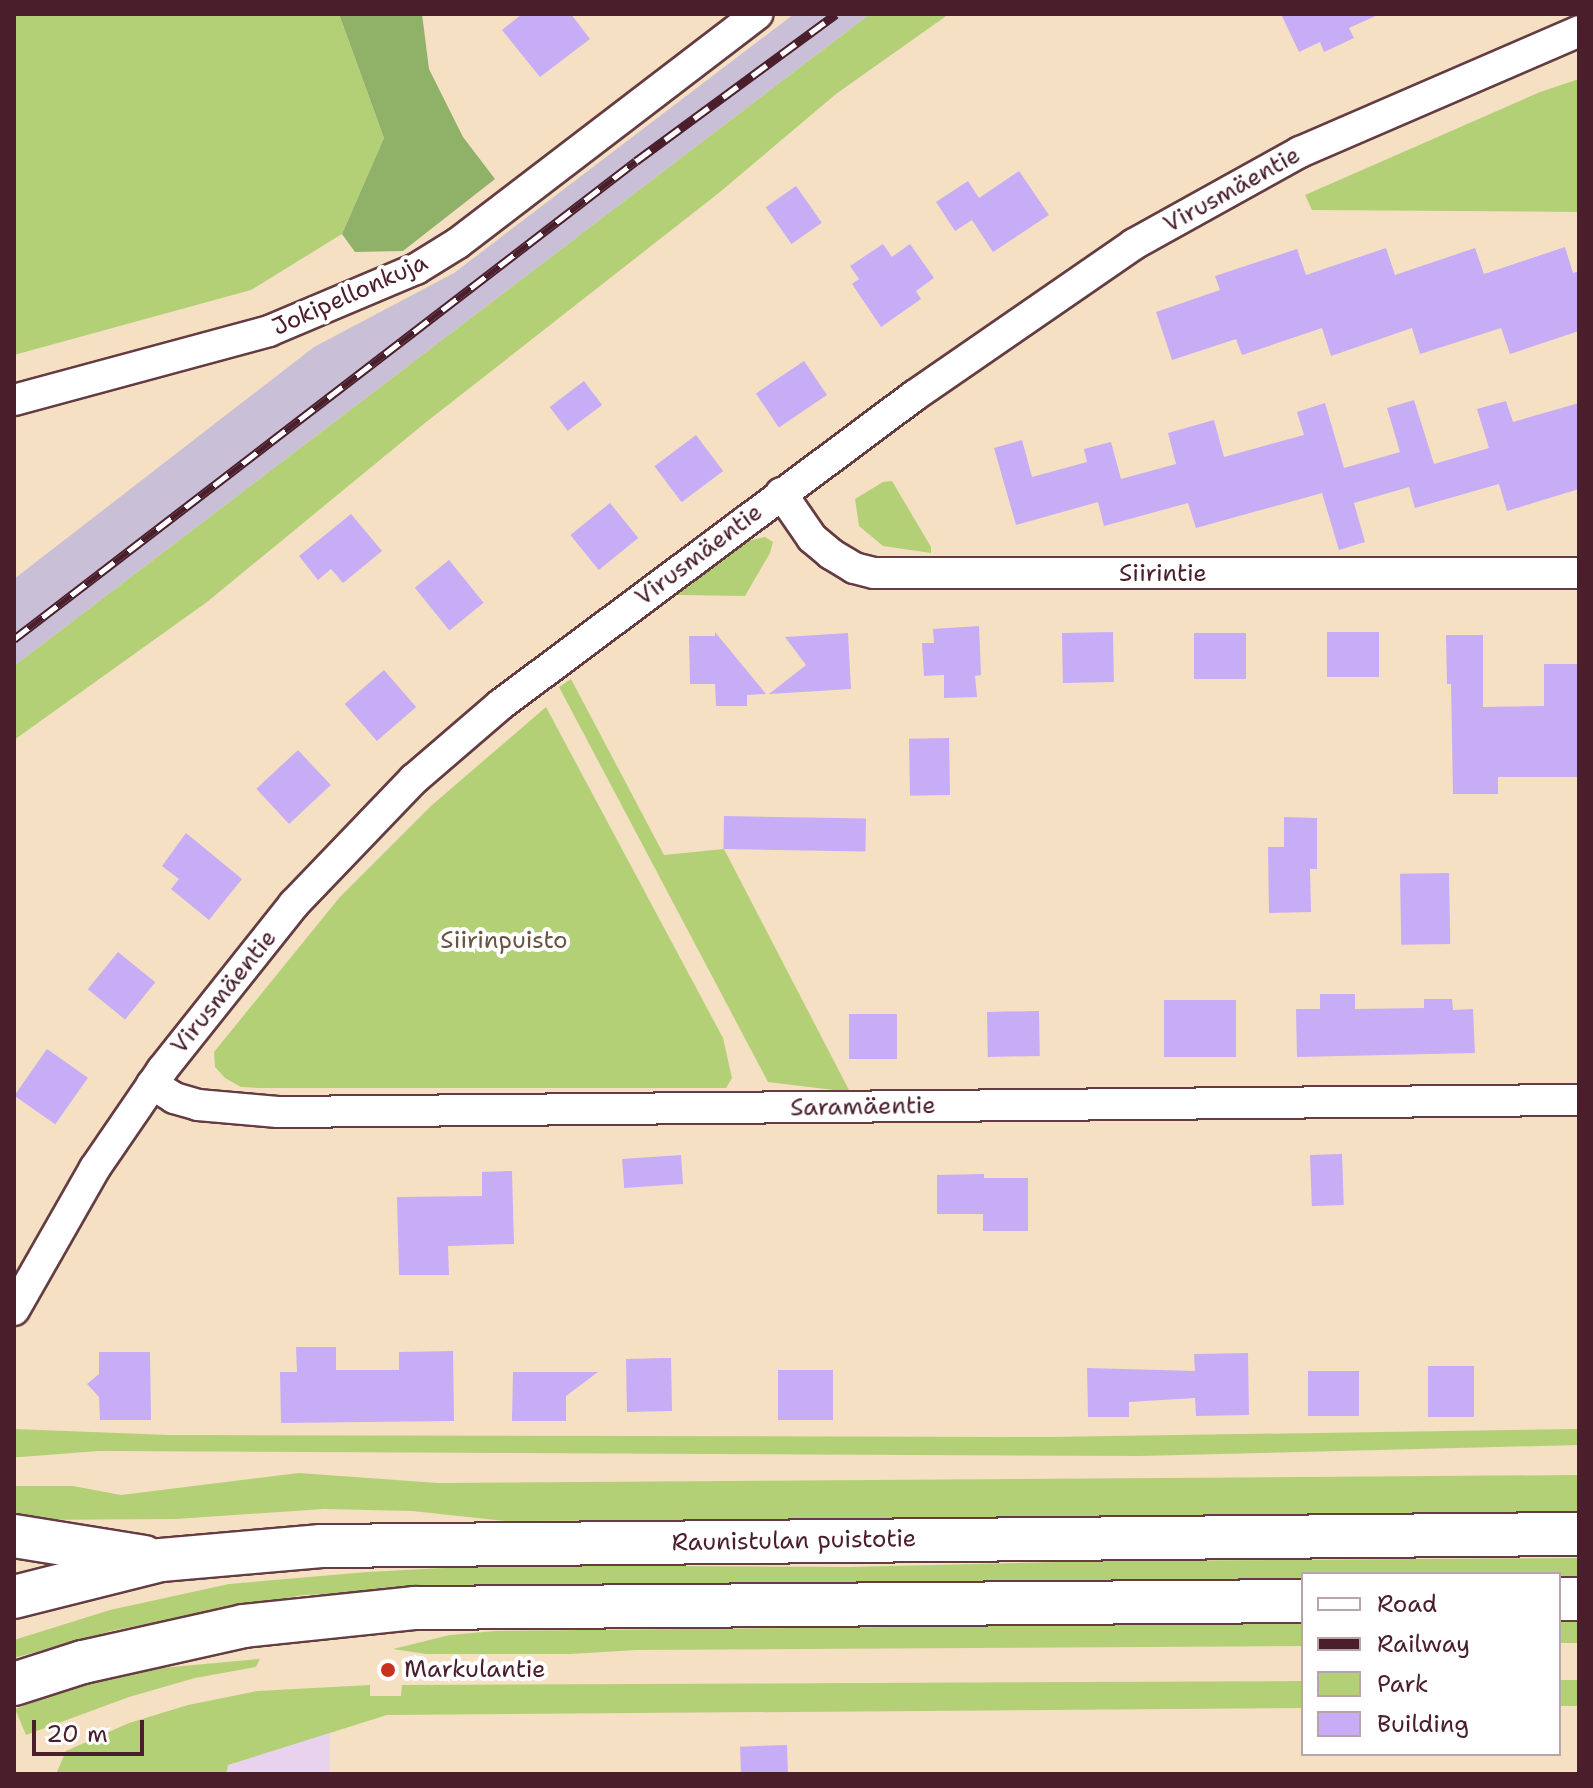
<!DOCTYPE html>
<meta charset="utf-8">
<style>
body{margin:0}
#map{position:relative;width:1593px;height:1788px;overflow:hidden;background:#f5e0c4;font-family:"Shantell Sans",sans-serif}
div>[style]{position:absolute}
[style*='--x']{left:calc(var(--x)*1px);top:calc(var(--y)*1px);width:calc(var(--w)*1px);rotate:calc(var(--a)*1deg)}
.built>*{inset:0;background:#e8d2ee}
.industrial>*{inset:0;background:#c9bfd7}
.green>*{inset:0;background:#b4d077;transform-origin:0 0}
.forest>*{inset:0;background:#8fb268}
.building>*{inset:0;background:#c7adf5;transform-origin:0 0}
.roads{filter:drop-shadow(2px 0 #643c42) drop-shadow(-2px 0 #643c42) drop-shadow(0 2px #643c42) drop-shadow(0 -2px #643c42)}
.minor>*{height:30px;margin:-15px;padding:0 15px;transform-origin:15px;border-radius:15px;background:#fff}
.secondary>*{height:42px;margin:-21px;padding:0 21px;transform-origin:21px;border-radius:21px;background:#fff}
.rail>*{height:9px;margin-top:-4.5px;transform-origin:0;background:repeating-linear-gradient(90deg,#fff 0 18px,#4a1f2b 0 36px);box-sizing:border-box;border-block:2px solid #4a1f2b}
.dots>*{width:22px;height:22px;translate:-50% -50%;box-sizing:border-box;border:4px solid #fff;border-radius:50%}
span{translate:-50% -50%;white-space:nowrap;text-align:center;line-height:1.15;-webkit-text-stroke:8px #fff;paint-order:stroke}
.street-label{font-size:24px;color:#4a1f2b}
.park-label{font-size:24px;color:#6a5442}
.poi-label{font-size:24px;color:#4a1f2b}
.left{translate:0 -50%;text-align:left}
.frame{position:absolute;inset:0;border:16px solid #4a1f2b;pointer-events:none}
.legend{position:absolute;left:1301px;top:1572px;width:260px;height:184px;box-sizing:border-box;background:#fff;border:2px solid #b7a5aa;margin:0;padding:10px 14px;list-style:none;font-size:24px;color:#4a1f2b}
.legend li{display:flex;align-items:center;gap:16px;height:40px}
.legend b{width:40px;border:2px solid #b7a5aa}
.scale{position:absolute;left:32px;top:1720px;width:112px;height:36px;box-sizing:border-box;border:4px solid #4a1f2b;border-top:0;padding-left:10px;font-size:24px;line-height:28px;white-space:nowrap;color:#4a1f2b;-webkit-text-stroke:6px #fff;paint-order:stroke}
</style>
<div id="map">
<div class="built">
<div style="clip-path:polygon(330px 1728px,330px 1774px,56px 1774px)"></div>
</div>
<div class="industrial">
<div style="clip-path:polygon(794px 14px,870px 14px,14px 666px,14px 579px,314px 347px,454px 273px)"></div>
</div>
<div class="green">
<div style="clip-path:polygon(14px 14px,339px 14px,384px 138px,342px 234px,251px 290px,14px 355px)"></div>
<div style="clip-path:polygon(870px 14px,949px 14px,836px 94px,720px 192px,425px 423px,207px 602px,14px 740px,14px 666px)"></div>
<div style="clip-path:polygon(1579px 79px,1579px 212px,1312px 210px,1305px 195px,1540px 92px)"></div>
<div style="clip-path:polygon(892px 481px,931px 547px,931px 553px,883px 546px,859px 526px,855px 499px,883px 482px)"></div>
<div style="clip-path:polygon(765px 537px,773px 542px,770px 553px,745px 596px,677px 595px,747px 541px)"></div>
<div style="clip-path:polygon(571px 679px,664px 855px,724px 849px,850px 1092px,768px 1082px,559px 687px)"></div>
<div style="clip-path:polygon(546px 707px,723px 1038px,732px 1078px,726px 1088px,259px 1088px,241px 1087px,225px 1078px,215px 1067px,214px 1052px,339px 898px,432px 805px)"></div>
<div style="clip-path:polygon(14px 1429px,170px 1435px,1046px 1437px,1579px 1429px,1579px 1445px,1139px 1456px,98px 1451px,21px 1457px,14px 1457px)"></div>
<div style="clip-path:polygon(299px 1473px,438px 1483px,1579px 1475px,1579px 1517px,505px 1521px,412px 1511px,324px 1509px,176px 1519px,14px 1520px,14px 1486px,73px 1486px,121px 1495px)"></div>
<div style="clip-path:polygon(1579px 1558px,1579px 1578px,1559px 1578px,1559px 1574px,1303px 1574px,1303px 1579px,513px 1587px,303px 1595px,115px 1630px,14px 1658px,14px 1640px,110px 1610px,229px 1584px,367px 1572px,502px 1565px,848px 1567px,1098px 1561px)"></div>
<div style="left:1559px;top:1622px;width:20px;height:21px"></div>
<div style="clip-path:polygon(1303px 1623px,1303px 1646px,636px 1650px,570px 1654px,426px 1654px,393px 1649px,450px 1635px,495px 1631px)"></div>
<div style="clip-path:polygon(260px 1659px,256px 1667px,195px 1678px,129px 1697px,26px 1735px,15px 1709px,76px 1687px,161px 1668px)"></div>
<div style="left:1559px;top:1680px;width:20px;height:26px"></div>
<div style="clip-path:polygon(1303px 1681px,1303px 1708px,387px 1715px,228px 1765px,226px 1774px,56px 1774px,66px 1751px,129px 1723px,188px 1705px,257px 1691px,370px 1685px,370px 1696px,401px 1696px,402px 1685px)"></div>
</div>
<div class="forest">
<div style="clip-path:polygon(339px 14px,422px 14px,429px 69px,463px 137px,495px 179px,403px 251px,355px 252px,342px 234px,384px 138px)"></div>
</div>
<div class="building">
<div style="clip-path:polygon(522px 14px,571px 14px,590px 39px,540px 77px,502px 30px)"></div>
<div style="clip-path:polygon(1281px 14px,1380px 14px,1349px 28px,1354px 38px,1324px 52px,1320px 42px,1299px 52px)"></div>
<div style="clip-path:polygon(1019px 171px,1049px 215px,993px 252px,972px 220px,955px 231px,936px 202px,968px 181px,979px 198px)"></div>
<div style="left:796px;top:186px;width:45px;height:37px;rotate:55deg"></div>
<div style="clip-path:polygon(883px 244px,892px 257px,910px 244px,934px 278px,916px 291px,921px 299px,881px 327px,852px 284px,859px 279px,850px 266px)"></div>
<div style="clip-path:polygon(1565px 247px,1573px 273px,1579px 271px,1579px 331px,1510px 354px,1501px 328px,1420px 354px,1412px 328px,1331px 356px,1322px 328px,1242px 355px,1236px 339px,1172px 360px,1156px 312px,1220px 290px,1215px 276px,1297px 249px,1306px 275px,1386px 248px,1395px 275px,1475px 248px,1484px 274px)"></div>
<div style="left:804px;top:361px;width:41px;height:58px;rotate:56deg"></div>
<div style="left:584px;top:381px;width:30px;height:43px;rotate:53deg"></div>
<div style="clip-path:polygon(1414px 400px,1434px 464px,1489px 448px,1477px 409px,1506px 401px,1513px 422px,1579px 403px,1579px 489px,1507px 511px,1499px 484px,1415px 508px,1409px 487px,1354px 503px,1365px 542px,1339px 550px,1322px 493px,1196px 528px,1188px 503px,1104px 526px,1098px 502px,1016px 525px,994px 448px,1022px 440px,1032px 477px,1087px 462px,1084px 449px,1111px 442px,1121px 479px,1176px 464px,1168px 433px,1214px 420px,1224px 457px,1304px 435px,1297px 412px,1325px 403px,1344px 468px,1400px 452px,1387px 408px)"></div>
<div style="left:696px;top:435px;width:45px;height:52px;rotate:53deg"></div>
<div style="left:610px;top:503px;width:45px;height:51px;rotate:51deg"></div>
<div style="clip-path:polygon(351px 514px,382px 551px,343px 583px,331px 569px,318px 580px,299px 556px)"></div>
<div style="left:449px;top:560px;width:55px;height:44px;rotate:51deg"></div>
<div style="clip-path:polygon(979px 626px,981px 675px,975px 676px,977px 697px,944px 698px,944px 675px,924px 676px,922px 643px,934px 643px,933px 629px)"></div>
<div style="clip-path:polygon(715px 632px,766px 694px,747px 695px,747px 706px,716px 706px,715px 684px,690px 684px,689px 636px,715px 636px)"></div>
<div style="left:1113px;top:632px;width:50px;height:51px;rotate:89deg"></div>
<div style="left:1327px;top:632px;width:52px;height:45px"></div>
<div style="clip-path:polygon(848px 633px,851px 689px,769px 694px,806px 665px,785px 637px)"></div>
<div style="left:1194px;top:633px;width:52px;height:46px"></div>
<div style="clip-path:polygon(1446px 635px,1483px 635px,1483px 707px,1544px 706px,1544px 664px,1579px 664px,1579px 777px,1498px 777px,1498px 794px,1453px 794px,1451px 684px,1447px 684px)"></div>
<div style="left:384px;top:670px;width:49px;height:52px;rotate:49deg"></div>
<div style="left:949px;top:738px;width:57px;height:40px;rotate:89deg"></div>
<div style="left:298px;top:750px;width:48px;height:57px;rotate:47deg"></div>
<div style="left:724px;top:816px;width:142px;height:33px;rotate:1deg"></div>
<div style="clip-path:polygon(1284px 817px,1317px 818px,1317px 869px,1310px 869px,1311px 912px,1269px 913px,1268px 847px,1284px 847px)"></div>
<div style="clip-path:polygon(186px 833px,242px 879px,209px 920px,171px 889px,179px 879px,162px 866px)"></div>
<div style="left:1449px;top:873px;width:71px;height:49px;rotate:89deg"></div>
<div style="left:118px;top:952px;width:48px;height:48px;rotate:39deg"></div>
<div style="clip-path:polygon(1320px 994px,1355px 994px,1355px 1009px,1424px 1008px,1424px 999px,1452px 999px,1453px 1010px,1473px 1009px,1475px 1053px,1297px 1057px,1296px 1009px,1320px 1009px)"></div>
<div style="left:1164px;top:1000px;width:72px;height:57px"></div>
<div style="left:1039px;top:1011px;width:45px;height:52px;rotate:89deg"></div>
<div style="left:849px;top:1014px;width:48px;height:45px"></div>
<div style="left:47px;top:1049px;width:50px;height:57px;rotate:35deg"></div>
<div style="left:1342px;top:1154px;width:51px;height:32px;rotate:88deg"></div>
<div style="left:681px;top:1155px;width:29px;height:59px;rotate:86deg"></div>
<div style="clip-path:polygon(512px 1171px,514px 1244px,448px 1246px,449px 1275px,399px 1275px,397px 1197px,482px 1196px,482px 1172px)"></div>
<div style="clip-path:polygon(984px 1174px,984px 1178px,1028px 1178px,1028px 1231px,983px 1231px,983px 1214px,937px 1214px,937px 1175px)"></div>
<div style="clip-path:polygon(296px 1347px,336px 1347px,336px 1370px,399px 1370px,399px 1352px,453px 1351px,454px 1421px,281px 1423px,280px 1372px,297px 1372px)"></div>
<div style="clip-path:polygon(99px 1352px,150px 1352px,151px 1420px,100px 1420px,99px 1397px,87px 1384px,99px 1374px)"></div>
<div style="clip-path:polygon(1248px 1353px,1249px 1415px,1196px 1416px,1195px 1398px,1129px 1402px,1129px 1417px,1088px 1417px,1087px 1368px,1195px 1371px,1194px 1354px)"></div>
<div style="clip-path:polygon(665px 1358px,671px 1358px,672px 1411px,627px 1412px,626px 1359px)"></div>
<div style="left:1428px;top:1366px;width:46px;height:51px"></div>
<div style="left:778px;top:1370px;width:55px;height:50px"></div>
<div style="left:1308px;top:1371px;width:51px;height:45px"></div>
<div style="clip-path:polygon(513px 1372px,598px 1372px,566px 1396px,566px 1421px,512px 1421px)"></div>
<div style="left:787px;top:1745px;width:29px;height:47px;rotate:88deg"></div>
</div>
<div class="roads">
<div class="minor">
<div style="--x:14;--y:400;--w:264;--a:-15.1"></div>
<div style="--x:269;--y:331;--w:160;--a:-22.9"></div>
<div style="--x:416;--y:269;--w:49;--a:-31.8"></div>
<div style="--x:458;--y:243;--w:377;--a:-37.4"></div>
<div style="--x:781;--y:493;--w:55;--a:55.4"></div>
<div style="--x:812;--y:538;--w:25;--a:40"></div>
<div style="--x:831;--y:554;--w:27;--a:31"></div>
<div style="--x:854;--y:568;--w:21;--a:14"></div>
<div style="--x:874;--y:573;--w:705;--a:0"></div>
<div style="--x:152;--y:1084;--w:26;--a:32"></div>
<div style="--x:174;--y:1098;--w:25;--a:16"></div>
<div style="--x:198;--y:1105;--w:80;--a:5"></div>
<div style="--x:278;--y:1112;--w:1301;--a:-0.53"></div>
<div style="--x:14;--y:1310;--w:163;--a:-60.3"></div>
<div style="--x:95;--y:1168;--w:119;--a:-55.6"></div>
<div style="--x:162;--y:1070;--w:212;--a:-51.5"></div>
<div style="--x:294;--y:904;--w:173;--a:-46.2"></div>
<div style="--x:414;--y:779;--w:113;--a:-40.7"></div>
<div style="--x:500;--y:705;--w:517;--a:-36.74"></div>
<div style="--x:914;--y:396;--w:267;--a:-34.6"></div>
<div style="--x:1134;--y:244;--w:190;--a:-29"></div>
<div style="--x:1300;--y:152;--w:304;--a:-23.4"></div>
</div>
<div class="secondary">
<div style="--x:14;--y:1536;--w:132;--a:9.2"></div>
<div style="--x:14;--y:1597;--w:152;--a:-14.1"></div>
<div style="--x:161;--y:1560;--w:161;--a:-5"></div>
<div style="--x:321;--y:1546;--w:1258;--a:-0.55"></div>
<div style="--x:1559;--y:1599;--w:20;--a:0"></div>
<div style="--x:14;--y:1684;--w:72;--a:-17.7"></div>
<div style="--x:83;--y:1662;--w:165;--a:-12.6"></div>
<div style="--x:244;--y:1626;--w:171;--a:-6"></div>
<div style="--x:414;--y:1608;--w:889;--a:-0.45"></div>
</div>
</div>
<div class="rail">
<div style="--x:14;--y:639;--w:784;--a:-37.54"></div>
<div style="--x:636;--y:161;--w:248;--a:-36.3"></div>
</div>
<div class="dots">
<div style="left:388px;top:1670px;background:#c8321e"></div>
</div>
<div class="street-label">
<span style="left:1232px;top:190px;rotate:-29deg">Virusmäentie</span>
<span style="left:350px;top:295px;rotate:-24deg">Jokipellonkuja</span>
<span style="left:699px;top:555px;rotate:-37deg">Virusmäentie</span>
<span style="left:1163px;top:574px">Siirintie</span>
<span style="left:224px;top:992px;rotate:-51deg">Virusmäentie</span>
<span style="left:863px;top:1107px;rotate:-1deg">Saramäentie</span>
<span style="left:794px;top:1541px;rotate:-1deg">Raunistulan puistotie</span>
</div>
<div class="park-label">
<span style="left:504px;top:941px">Siirinpuisto</span>
</div>
<div class="poi-label">
<span class="left" style="left:404px;top:1670px">Markulantie</span>
</div>
<div class="frame"></div>
<ul class="legend">
<li><b style="height:10px;background:#fff"></b>Road</li>
<li><b style="height:10px;background:#4a1f2b"></b>Railway</li>
<li><b style="height:22px;background:#b4d077"></b>Park</li>
<li><b style="height:22px;background:#c7adf5"></b>Building</li>
</ul>
<div class="scale">20 m</div>
</div>
